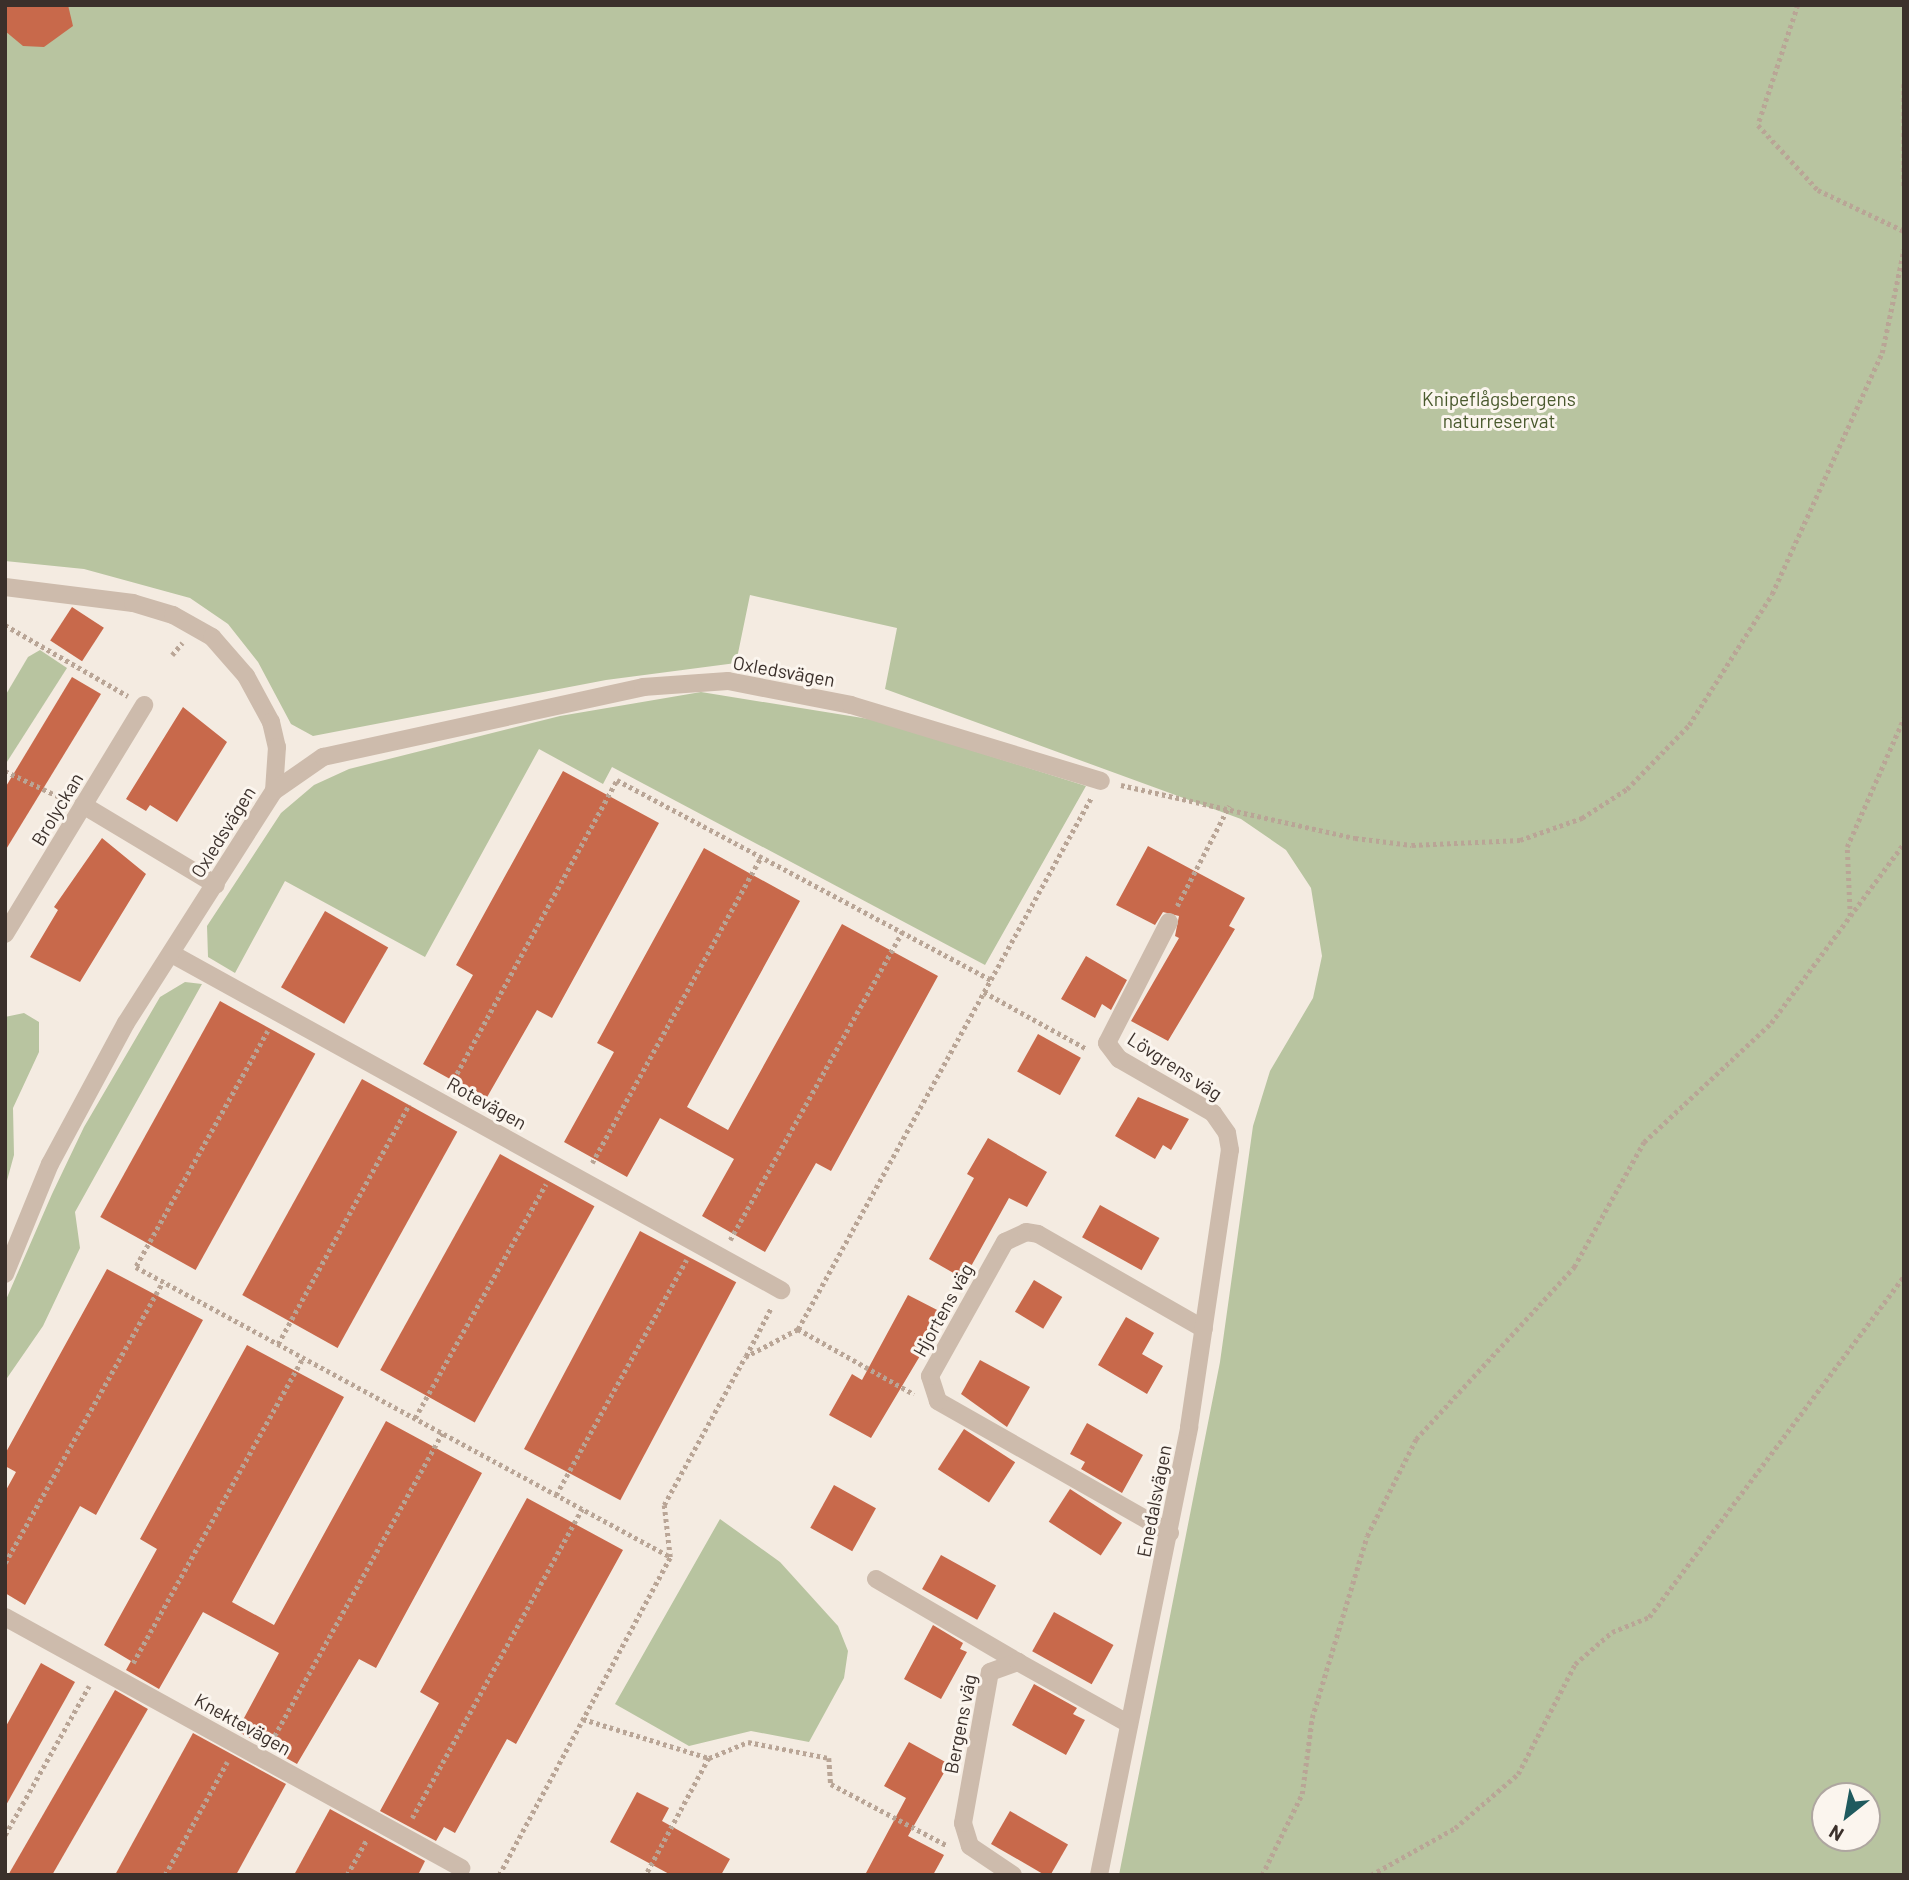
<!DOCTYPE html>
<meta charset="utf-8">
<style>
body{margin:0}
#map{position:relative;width:1909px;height:1880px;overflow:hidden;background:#f4ebe1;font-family:Barlow,sans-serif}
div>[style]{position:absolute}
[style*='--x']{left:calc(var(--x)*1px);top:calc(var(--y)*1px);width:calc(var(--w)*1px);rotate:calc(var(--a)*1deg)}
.green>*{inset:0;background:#b8c4a0}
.building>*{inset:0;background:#c8694b;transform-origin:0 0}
.path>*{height:4.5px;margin-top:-2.25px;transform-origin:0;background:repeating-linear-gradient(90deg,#b9a596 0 3.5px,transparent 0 7px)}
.minor>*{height:18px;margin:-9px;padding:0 9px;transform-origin:9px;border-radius:9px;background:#cdbbac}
span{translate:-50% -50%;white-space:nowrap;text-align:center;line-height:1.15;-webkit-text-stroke:6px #fbf5ee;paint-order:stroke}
.park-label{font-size:19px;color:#4a5a2e}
.street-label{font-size:19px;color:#3b302b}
.frame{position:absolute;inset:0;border:7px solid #3b302b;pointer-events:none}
.north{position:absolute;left:1811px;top:1782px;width:70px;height:70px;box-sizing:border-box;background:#fbf5ee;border:2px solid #aea6a0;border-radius:50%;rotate:211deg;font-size:19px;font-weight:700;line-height:28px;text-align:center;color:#3b302b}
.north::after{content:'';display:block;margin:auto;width:24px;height:32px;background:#1f5a5e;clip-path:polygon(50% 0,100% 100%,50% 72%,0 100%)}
</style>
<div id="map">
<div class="green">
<div style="clip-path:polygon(evenodd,5px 5px,1904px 5px,1904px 1875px,1119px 1875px,1220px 1362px,1253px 1126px,1270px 1071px,1313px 998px,1322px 956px,1311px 888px,1286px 850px,1241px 819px,885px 689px,897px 628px,750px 595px,736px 663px,606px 680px,313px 736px,291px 724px,258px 662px,228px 624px,190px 598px,84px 569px,5px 561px,5px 5px,1825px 1796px,1867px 1796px,1867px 1838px,1825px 1838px,1825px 1796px)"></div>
<div style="clip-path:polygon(40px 650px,67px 668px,5px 765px,5px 696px,28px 657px)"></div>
<div style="clip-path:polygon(701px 692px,875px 720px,1086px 786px,985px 965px,612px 767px,603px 784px,539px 749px,425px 957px,285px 881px,235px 973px,208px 957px,207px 926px,281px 813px,314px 785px,349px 769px,560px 716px)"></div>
<div style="clip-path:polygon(185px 982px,202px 984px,75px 1212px,80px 1248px,43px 1326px,5px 1381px,5px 1302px,52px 1194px,84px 1127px,160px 997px)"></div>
<div style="clip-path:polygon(24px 1013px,39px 1022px,39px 1052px,13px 1108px,14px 1155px,5px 1188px,5px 1017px)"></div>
<div style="clip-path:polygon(720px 1519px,780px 1562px,838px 1626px,848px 1651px,844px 1678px,809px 1742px,751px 1731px,689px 1746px,615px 1704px)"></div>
</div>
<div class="building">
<div style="clip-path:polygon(5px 5px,68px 5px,73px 26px,44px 47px,23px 46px,5px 31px)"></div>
<div style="left:72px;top:607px;width:38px;height:40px;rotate:33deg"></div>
<div style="clip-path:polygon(72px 677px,101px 694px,5px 851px,5px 788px)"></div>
<div style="clip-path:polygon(183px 707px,227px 742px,177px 822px,150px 805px,146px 811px,126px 799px)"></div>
<div style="clip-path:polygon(563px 771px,659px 823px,552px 1018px,537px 1010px,486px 1099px,423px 1064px,473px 975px,456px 965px)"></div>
<div style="clip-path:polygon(102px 838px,146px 874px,80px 982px,30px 957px,58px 910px,54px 907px)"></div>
<div style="clip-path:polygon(1148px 846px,1245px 898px,1229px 926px,1235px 929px,1168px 1041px,1131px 1021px,1179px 938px,1175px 936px,1179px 916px,1163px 912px,1155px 925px,1116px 905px)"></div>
<div style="clip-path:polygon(704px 848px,800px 901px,687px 1107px,728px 1130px,842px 924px,938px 976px,831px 1171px,816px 1163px,765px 1252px,702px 1216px,734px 1159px,660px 1118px,627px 1177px,564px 1142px,614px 1052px,597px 1043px)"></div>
<div style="left:325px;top:911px;width:73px;height:88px;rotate:30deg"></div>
<div style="clip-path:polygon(1086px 956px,1127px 980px,1111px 1010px,1102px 1004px,1095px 1018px,1061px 999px)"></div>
<div style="left:220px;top:1001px;width:109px;height:247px;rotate:29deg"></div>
<div style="left:1038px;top:1034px;width:49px;height:43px;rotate:29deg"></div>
<div style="left:362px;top:1079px;width:109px;height:247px;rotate:29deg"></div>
<div style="clip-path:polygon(1138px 1097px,1189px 1119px,1171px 1150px,1163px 1145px,1155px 1159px,1115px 1136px)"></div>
<div style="clip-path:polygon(988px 1138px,1047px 1172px,1027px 1207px,1009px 1198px,964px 1279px,929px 1259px,974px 1178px,967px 1174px)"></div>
<div style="left:500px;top:1154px;width:108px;height:247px;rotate:29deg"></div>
<div style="left:1100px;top:1205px;width:68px;height:37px;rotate:29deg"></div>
<div style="left:640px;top:1231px;width:109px;height:247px;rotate:28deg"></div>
<div style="clip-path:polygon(107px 1269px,203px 1320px,96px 1515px,80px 1506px,25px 1605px,5px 1593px,5px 1492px,16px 1472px,5px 1466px,5px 1454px)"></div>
<div style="left:1034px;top:1280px;width:33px;height:37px;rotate:31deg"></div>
<div style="clip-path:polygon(908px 1295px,945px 1314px,871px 1438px,829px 1415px,852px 1374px,862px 1380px)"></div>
<div style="clip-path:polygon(1126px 1317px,1154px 1333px,1142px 1354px,1163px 1366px,1147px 1394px,1098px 1365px)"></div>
<div style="clip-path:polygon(247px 1345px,344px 1397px,232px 1602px,274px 1625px,386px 1421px,482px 1473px,376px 1668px,359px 1659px,297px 1764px,237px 1731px,279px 1653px,203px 1612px,159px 1689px,126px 1670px,131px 1661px,104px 1645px,157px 1549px,140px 1539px)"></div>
<div style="clip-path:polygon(980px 1360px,1030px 1387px,1007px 1427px,961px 1394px)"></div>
<div style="clip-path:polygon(1087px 1423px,1143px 1455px,1122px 1493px,1081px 1469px,1085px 1462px,1070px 1454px)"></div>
<div style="left:964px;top:1429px;width:61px;height:48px;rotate:33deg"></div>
<div style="left:834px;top:1485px;width:48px;height:49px;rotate:29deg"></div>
<div style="left:1070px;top:1489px;width:62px;height:39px;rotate:33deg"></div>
<div style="clip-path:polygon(527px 1498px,623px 1550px,516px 1744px,507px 1739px,455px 1833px,444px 1827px,436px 1841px,380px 1811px,439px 1703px,420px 1692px)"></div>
<div style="left:941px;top:1555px;width:63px;height:39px;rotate:29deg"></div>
<div style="left:1054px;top:1612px;width:68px;height:45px;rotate:29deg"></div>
<div style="clip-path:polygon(933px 1625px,963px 1643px,960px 1649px,967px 1652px,941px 1699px,904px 1679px)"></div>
<div style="clip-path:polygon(41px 1663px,75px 1682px,5px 1807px,5px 1728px)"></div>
<div style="clip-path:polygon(1034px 1684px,1077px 1708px,1073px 1714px,1085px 1720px,1066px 1755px,1012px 1725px)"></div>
<div style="left:115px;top:1690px;width:38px;height:211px;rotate:30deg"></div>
<div style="clip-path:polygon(193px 1733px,286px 1784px,236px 1875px,115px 1875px)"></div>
<div style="clip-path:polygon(909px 1742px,949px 1764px,908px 1836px,944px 1855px,933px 1875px,870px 1875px,866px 1873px,906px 1798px,884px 1786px)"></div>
<div style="clip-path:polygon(637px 1792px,669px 1808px,662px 1821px,730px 1859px,721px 1875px,671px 1875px,610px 1842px)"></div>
<div style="clip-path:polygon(330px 1809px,425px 1861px,418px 1875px,294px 1875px)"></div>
<div style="left:1010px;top:1811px;width:67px;height:38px;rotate:30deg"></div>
</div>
<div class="path">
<div style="--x:1798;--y:5;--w:126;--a:108.4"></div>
<div style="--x:1758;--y:125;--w:88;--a:47.3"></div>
<div style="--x:1818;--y:190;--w:95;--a:25.5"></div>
<div style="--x:1904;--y:84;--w:104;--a:90"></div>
<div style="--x:5;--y:625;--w:142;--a:30"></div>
<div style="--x:172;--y:655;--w:16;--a:-50"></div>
<div style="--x:5;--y:771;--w:63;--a:25.3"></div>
<div style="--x:1121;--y:785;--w:240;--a:12.8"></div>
<div style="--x:1355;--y:838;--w:57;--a:7"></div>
<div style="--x:1412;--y:845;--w:108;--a:-2.7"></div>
<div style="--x:1520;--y:840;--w:66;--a:-19.5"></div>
<div style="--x:1582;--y:818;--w:54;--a:-32.8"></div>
<div style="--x:1627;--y:789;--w:89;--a:-45.9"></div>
<div style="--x:1689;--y:725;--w:155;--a:-57.6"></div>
<div style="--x:1772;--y:594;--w:265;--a:-65.5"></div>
<div style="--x:1882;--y:353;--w:106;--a:-78.1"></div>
<div style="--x:1177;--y:906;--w:113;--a:-62.5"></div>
<div style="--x:1850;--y:916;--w:69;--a:-92.5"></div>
<div style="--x:1847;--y:847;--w:141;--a:-66.2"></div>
<div style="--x:984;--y:992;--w:118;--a:29"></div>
<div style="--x:268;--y:1031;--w:270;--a:119.2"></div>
<div style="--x:136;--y:1267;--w:606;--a:28.47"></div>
<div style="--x:450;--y:1086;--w:349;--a:-61.4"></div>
<div style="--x:617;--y:780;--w:424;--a:28.1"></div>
<div style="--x:592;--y:1163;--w:350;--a:-61.1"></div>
<div style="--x:730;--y:1240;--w:353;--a:-60.8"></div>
<div style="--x:798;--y:1329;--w:133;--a:29.3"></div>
<div style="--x:278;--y:1344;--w:273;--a:-61.3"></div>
<div style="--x:746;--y:1356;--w:54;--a:-62.5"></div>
<div style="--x:415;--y:1418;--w:268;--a:-60.8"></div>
<div style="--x:556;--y:1495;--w:269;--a:-61"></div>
<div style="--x:5;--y:1563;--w:322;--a:-60.7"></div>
<div style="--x:133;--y:1663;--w:349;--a:-60.9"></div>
<div style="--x:583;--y:1719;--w:132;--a:17.2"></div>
<div style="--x:709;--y:1758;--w:133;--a:118.3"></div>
<div style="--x:271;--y:1742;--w:353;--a:-61"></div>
<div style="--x:709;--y:1758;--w:42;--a:-22.3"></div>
<div style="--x:748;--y:1742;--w:83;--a:11.2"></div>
<div style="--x:829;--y:1758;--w:26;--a:86"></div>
<div style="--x:831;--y:1784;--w:132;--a:27.9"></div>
<div style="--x:412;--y:1818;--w:353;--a:-61.2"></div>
<div style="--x:5;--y:1835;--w:171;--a:-60.6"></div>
<div style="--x:165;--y:1875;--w:129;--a:-61.2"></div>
<div style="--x:347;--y:1875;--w:41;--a:-60.9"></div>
<div style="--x:499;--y:1875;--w:361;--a:-61.7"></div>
<div style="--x:670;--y:1557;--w:52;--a:-96.6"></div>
<div style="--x:664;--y:1505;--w:169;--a:-61.3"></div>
<div style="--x:745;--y:1357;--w:60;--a:-27.8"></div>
<div style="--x:798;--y:1329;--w:606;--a:-61.11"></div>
<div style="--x:1262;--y:1875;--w:90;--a:-63.7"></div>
<div style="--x:1302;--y:1794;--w:77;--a:-82.5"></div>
<div style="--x:1312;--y:1718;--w:190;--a:-73.2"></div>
<div style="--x:1367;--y:1536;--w:109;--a:-63.2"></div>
<div style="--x:1416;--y:1439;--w:234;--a:-47.4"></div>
<div style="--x:1574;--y:1267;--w:143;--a:-60.8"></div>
<div style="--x:1644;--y:1142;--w:174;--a:-43.1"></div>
<div style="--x:1771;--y:1023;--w:224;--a:-53.5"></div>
<div style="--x:1371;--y:1875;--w:96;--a:-29.2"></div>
<div style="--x:1455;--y:1828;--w:83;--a:-40.6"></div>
<div style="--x:1518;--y:1774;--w:124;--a:-62.6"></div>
<div style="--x:1575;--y:1664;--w:49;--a:-40.9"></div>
<div style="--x:1612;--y:1632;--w:40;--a:-22"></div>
<div style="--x:1649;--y:1617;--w:426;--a:-53.2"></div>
</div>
<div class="minor">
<div style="--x:5;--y:587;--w:129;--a:7.1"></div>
<div style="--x:133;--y:603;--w:42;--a:16.7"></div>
<div style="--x:173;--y:615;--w:45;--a:29.4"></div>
<div style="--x:212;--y:637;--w:52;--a:48.9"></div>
<div style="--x:246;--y:676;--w:52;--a:61.5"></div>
<div style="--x:271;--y:722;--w:26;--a:77"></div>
<div style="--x:277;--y:747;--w:44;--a:93.9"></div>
<div style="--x:83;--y:805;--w:155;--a:31"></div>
<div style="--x:5;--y:934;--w:268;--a:-58.7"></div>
<div style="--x:172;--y:954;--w:696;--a:28.89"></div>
<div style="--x:5;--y:1274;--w:119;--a:-67.8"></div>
<div style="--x:50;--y:1164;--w:160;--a:-61.7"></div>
<div style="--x:126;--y:1023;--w:275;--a:-57.5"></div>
<div style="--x:274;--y:791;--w:60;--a:-34.8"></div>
<div style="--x:323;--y:757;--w:328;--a:-12.3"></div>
<div style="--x:643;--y:687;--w:85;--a:-4"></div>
<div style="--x:728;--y:681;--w:125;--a:11"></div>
<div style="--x:851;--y:705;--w:261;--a:16.9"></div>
<div style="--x:1170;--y:1533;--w:267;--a:-150.4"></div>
<div style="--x:938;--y:1401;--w:26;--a:-108"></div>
<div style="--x:930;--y:1376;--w:154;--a:-60.8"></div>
<div style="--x:1005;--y:1242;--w:23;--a:-25"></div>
<div style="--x:1026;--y:1232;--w:12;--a:9"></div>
<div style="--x:1038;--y:1234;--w:191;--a:29.8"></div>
<div style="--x:876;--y:1579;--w:164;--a:30.3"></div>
<div style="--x:5;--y:1617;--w:521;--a:28.83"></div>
<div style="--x:1013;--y:1875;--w:52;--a:-146"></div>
<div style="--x:970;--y:1846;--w:24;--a:-107"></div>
<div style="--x:963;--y:1823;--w:153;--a:-79.9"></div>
<div style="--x:990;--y:1672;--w:30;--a:-20"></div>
<div style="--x:1018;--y:1662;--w:127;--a:29.2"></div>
<div style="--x:1099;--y:1875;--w:457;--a:-78.6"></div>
<div style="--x:1189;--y:1427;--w:280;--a:-81.6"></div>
<div style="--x:1230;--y:1150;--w:17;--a:-100"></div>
<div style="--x:1227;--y:1133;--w:24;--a:-125"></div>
<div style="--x:1213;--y:1113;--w:108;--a:-150.1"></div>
<div style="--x:1119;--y:1059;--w:20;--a:-127"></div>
<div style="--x:1107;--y:1043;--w:136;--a:-62.9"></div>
</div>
<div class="park-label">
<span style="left:1499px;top:410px">Knipeflågsbergens<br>naturreservat</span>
</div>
<div class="street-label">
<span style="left:784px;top:671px;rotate:10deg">Oxledsvägen</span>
<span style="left:57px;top:809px;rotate:-59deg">Brolyckan</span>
<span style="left:223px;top:832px;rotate:-58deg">Oxledsvägen</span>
<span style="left:1175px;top:1066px;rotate:33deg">Lövgrens väg</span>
<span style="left:487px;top:1103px;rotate:29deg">Rotevägen</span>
<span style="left:943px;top:1310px;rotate:-61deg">Hjortens väg</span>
<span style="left:1154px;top:1501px;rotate:-79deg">Enedalsvägen</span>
<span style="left:243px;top:1724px;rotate:29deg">Knektevägen</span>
<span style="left:960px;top:1724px;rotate:-79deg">Bergens väg</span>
</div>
<div class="frame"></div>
<div class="north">N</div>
</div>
